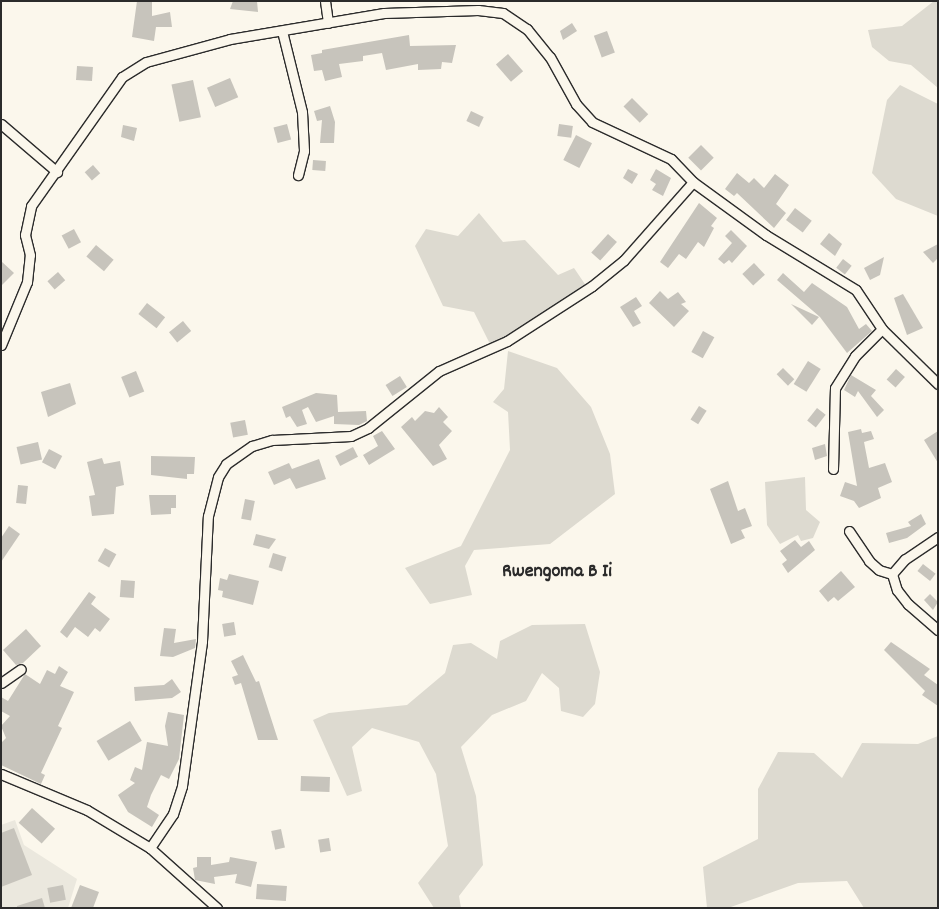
<!DOCTYPE html>
<style>
body{margin:0}
#map{position:relative;width:939px;height:909px;overflow:hidden;background:#fbf7ec;font-family:Dekko,sans-serif}
div>[style]{position:absolute}
[style*='--x']{left:calc(var(--x)*1px);top:calc(var(--y)*1px);width:calc(var(--w)*1px);rotate:calc(var(--a)*1deg)}
.built>*{inset:0;background:#ebe8de}
.green>*{inset:0;background:#dddad0}
.building>*{inset:0;background:#c7c4bc;transform-origin:0 0}
.roads{filter:drop-shadow(1px 0 #2b2b2b) drop-shadow(-1px 0 #2b2b2b) drop-shadow(0 1px #2b2b2b) drop-shadow(0 -1px #2b2b2b)}
.minor>*{height:9px;margin:-4.5px;padding:0 4.5px;transform-origin:4.5px;border-radius:4.5px;background:#fbf7ec}
span{translate:-50% -50%;white-space:nowrap;text-align:center;line-height:1.15;-webkit-text-stroke:4.5px #fbf7ec;paint-order:stroke}
.quarter-label{font-size:20px;color:#2b2b2b;font-weight:700}
.frame{position:absolute;inset:0;border:2px solid #2b2b2b;pointer-events:none}
</style>
<div id="map">
<div class="built">
<div style="clip-path:polygon(15px 820px,24px 845px,77px 879px,68px 908px,1px 908px,1px 825px)"></div>
</div>
<div class="green">
<div style="clip-path:polygon(934px 1px,938px 1px,938px 88px,911px 65px,889px 61px,872px 47px,868px 30px,902px 26px)"></div>
<div style="clip-path:polygon(900px 85px,938px 104px,938px 216px,896px 199px,872px 173px,887px 100px)"></div>
<div style="clip-path:polygon(479px 213px,503px 242px,525px 240px,558px 275px,574px 268px,591px 293px,493px 350px,474px 312px,443px 306px,415px 246px,426px 229px,458px 236px)"></div>
<div style="clip-path:polygon(508px 351px,557px 368px,591px 407px,610px 454px,615px 494px,550px 544px,474px 550px,465px 566px,472px 595px,430px 604px,405px 568px,461px 546px,510px 450px,508px 412px,493px 402px,504px 389px)"></div>
<div style="clip-path:polygon(805px 477px,806px 510px,820px 522px,813px 538px,801px 541px,798px 535px,780px 544px,767px 525px,765px 482px)"></div>
<div style="clip-path:polygon(585px 624px,600px 672px,595px 704px,583px 717px,561px 711px,559px 688px,542px 673px,526px 701px,492px 715px,461px 747px,476px 796px,483px 865px,459px 896px,461px 908px,434px 908px,418px 883px,448px 846px,436px 774px,419px 742px,372px 728px,352px 747px,362px 791px,347px 796px,313px 720px,329px 713px,407px 705px,445px 673px,453px 645px,471px 643px,497px 659px,500px 641px,532px 625px)"></div>
<div style="clip-path:polygon(938px 736px,938px 908px,864px 908px,847px 881px,798px 883px,728px 908px,707px 908px,703px 867px,758px 839px,758px 789px,778px 752px,814px 753px,842px 778px,862px 743px,918px 744px)"></div>
</div>
<div class="building">
<div style="clip-path:polygon(137px 1px,152px 1px,152px 16px,170px 12px,172px 27px,156px 27px,154px 41px,132px 37px)"></div>
<div style="clip-path:polygon(233px 1px,257px 1px,258px 12px,230px 9px)"></div>
<div style="clip-path:polygon(572px 23px,577px 31px,563px 40px,560px 31px)"></div>
<div style="left:607px;top:31px;width:23px;height:14px;rotate:70deg"></div>
<div style="clip-path:polygon(409px 35px,410px 46px,456px 45px,452px 63px,442px 62px,441px 69px,418px 70px,418px 64px,386px 70px,382px 53px,363px 56px,363px 61px,339px 64px,342px 77px,325px 81px,322px 70px,314px 71px,311px 55px,322px 53px,322px 50px)"></div>
<div style="left:508px;top:54px;width:23px;height:16px;rotate:49deg"></div>
<div style="left:77px;top:66px;width:16px;height:14px;rotate:4deg"></div>
<div style="left:230px;top:78px;width:21px;height:25px;rotate:67deg"></div>
<div style="left:193px;top:80px;width:38px;height:22px;rotate:78deg"></div>
<div style="left:632px;top:98px;width:23px;height:12px;rotate:45deg"></div>
<div style="clip-path:polygon(330px 106px,335px 122px,334px 143px,320px 143px,322px 120px,317px 121px,314px 111px)"></div>
<div style="left:471px;top:111px;width:14px;height:11px;rotate:25deg"></div>
<div style="left:287px;top:124px;width:16px;height:14px;rotate:75deg"></div>
<div style="left:559px;top:124px;width:14px;height:12px;rotate:8deg"></div>
<div style="clip-path:polygon(123px 125px,137px 128px,134px 141px,121px 137px)"></div>
<div style="left:576px;top:135px;width:18px;height:28px;rotate:27deg"></div>
<div style="left:701px;top:145px;width:18px;height:18px;rotate:45deg"></div>
<div style="left:313px;top:160px;width:13px;height:10px;rotate:4deg"></div>
<div style="left:93px;top:165px;width:11px;height:11px;rotate:49deg"></div>
<div style="clip-path:polygon(628px 169px,638px 174px,632px 184px,623px 178px)"></div>
<div style="clip-path:polygon(656px 169px,671px 178px,663px 196px,652px 190px,656px 184px,650px 180px)"></div>
<div style="clip-path:polygon(737px 173px,749px 183px,754px 178px,764px 188px,775px 174px,789px 185px,776px 204px,786px 213px,774px 228px,737px 193px,734px 196px,725px 189px)"></div>
<div style="clip-path:polygon(699px 203px,717px 218px,711px 226px,714px 228px,704px 247px,698px 242px,686px 259px,679px 254px,668px 268px,660px 262px)"></div>
<div style="left:795px;top:208px;width:21px;height:15px;rotate:37deg"></div>
<div style="left:74px;top:229px;width:15px;height:14px;rotate:62deg"></div>
<div style="clip-path:polygon(731px 230px,747px 246px,732px 263px,729px 260px,724px 264px,718px 259px,732px 243px,725px 236px)"></div>
<div style="clip-path:polygon(829px 233px,842px 244px,835px 256px,820px 244px)"></div>
<div style="left:608px;top:234px;width:12px;height:25px;rotate:42deg"></div>
<div style="clip-path:polygon(938px 244px,938px 258px,933px 263px,923px 252px)"></div>
<div style="left:96px;top:245px;width:23px;height:15px;rotate:40deg"></div>
<div style="clip-path:polygon(884px 257px,880px 275px,870px 280px,864px 268px)"></div>
<div style="left:843px;top:259px;width:11px;height:11px;rotate:38deg"></div>
<div style="clip-path:polygon(1px 261px,14px 273px,1px 286px)"></div>
<div style="left:754px;top:263px;width:16px;height:16px;rotate:47deg"></div>
<div style="left:58px;top:272px;width:11px;height:14px;rotate:49deg"></div>
<div style="clip-path:polygon(783px 273px,804px 292px,812px 283px,847px 307px,859px 329px,866px 324px,872px 331px,847px 353px,820px 317px,777px 280px)"></div>
<div style="clip-path:polygon(660px 291px,668px 299px,678px 292px,686px 302px,681px 304px,689px 311px,674px 327px,649px 303px)"></div>
<div style="clip-path:polygon(903px 294px,923px 328px,907px 335px,894px 298px)"></div>
<div style="clip-path:polygon(636px 297px,642px 306px,634px 311px,641px 323px,633px 327px,620px 307px)"></div>
<div style="left:147px;top:303px;width:23px;height:14px;rotate:38deg"></div>
<div style="clip-path:polygon(791px 304px,819px 317px,812px 325px)"></div>
<div style="left:183px;top:321px;width:13px;height:18px;rotate:51deg"></div>
<div style="left:703px;top:331px;width:13px;height:24px;rotate:29deg"></div>
<div style="left:808px;top:361px;width:15px;height:27px;rotate:32deg"></div>
<div style="left:783px;top:368px;width:16px;height:9px;rotate:45deg"></div>
<div style="left:896px;top:369px;width:12px;height:14px;rotate:42deg"></div>
<div style="left:136px;top:371px;width:22px;height:16px;rotate:68deg"></div>
<div style="clip-path:polygon(851px 375px,876px 390px,871px 396px,884px 410px,877px 417px,858px 391px,855px 397px,844px 390px)"></div>
<div style="left:400px;top:376px;width:13px;height:17px;rotate:58deg"></div>
<div style="clip-path:polygon(70px 383px,76px 404px,48px 417px,41px 392px)"></div>
<div style="clip-path:polygon(316px 393px,337px 395px,338px 412px,366px 411px,367px 421px,359px 425px,334px 424px,334px 416px,316px 422px,308px 407px,302px 410px,307px 424px,297px 427px,290px 416px,286px 418px,282px 407px)"></div>
<div style="left:699px;top:406px;width:9px;height:16px;rotate:32deg"></div>
<div style="clip-path:polygon(439px 407px,448px 417px,443px 422px,452px 431px,439px 445px,447px 459px,433px 466px,401px 427px,412px 417px,415px 421px,425px 411px,434px 413px)"></div>
<div style="left:817px;top:408px;width:11px;height:16px;rotate:38deg"></div>
<div style="left:245px;top:420px;width:15px;height:15px;rotate:79deg"></div>
<div style="clip-path:polygon(861px 429px,862px 433px,871px 431px,874px 439px,864px 442px,869px 468px,885px 463px,892px 482px,878px 488px,881px 498px,859px 508px,854px 501px,840px 496px,845px 482px,857px 486px,848px 432px)"></div>
<div style="clip-path:polygon(382px 431px,395px 449px,369px 465px,363px 455px,378px 446px,373px 436px)"></div>
<div style="clip-path:polygon(938px 431px,938px 463px,924px 440px)"></div>
<div style="left:38px;top:442px;width:18px;height:22px;rotate:77deg"></div>
<div style="clip-path:polygon(825px 444px,827px 456px,815px 460px,812px 448px)"></div>
<div style="left:353px;top:447px;width:11px;height:20px;rotate:63deg"></div>
<div style="left:49px;top:449px;width:15px;height:15px;rotate:28deg"></div>
<div style="clip-path:polygon(151px 456px,195px 457px,194px 474px,187px 474px,187px 479px,151px 475px)"></div>
<div style="clip-path:polygon(102px 458px,104px 464px,120px 461px,124px 485px,116px 487px,114px 514px,92px 516px,89px 496px,95px 495px,87px 462px)"></div>
<div style="clip-path:polygon(319px 459px,326px 479px,296px 489px,290px 478px,274px 485px,268px 472px,289px 463px,292px 469px)"></div>
<div style="clip-path:polygon(728px 481px,738px 511px,745px 508px,752px 526px,741px 530px,745px 538px,731px 544px,710px 489px)"></div>
<div style="left:18px;top:485px;width:10px;height:18px;rotate:6deg"></div>
<div style="clip-path:polygon(149px 495px,176px 495px,176px 508px,171px 508px,171px 514px,151px 515px)"></div>
<div style="left:245px;top:499px;width:10px;height:20px;rotate:11deg"></div>
<div style="clip-path:polygon(921px 514px,926px 524px,907px 538px,889px 543px,886px 533px,911px 526px,908px 522px)"></div>
<div style="clip-path:polygon(9px 526px,20px 534px,1px 562px,1px 538px)"></div>
<div style="clip-path:polygon(256px 534px,276px 539px,269px 549px,253px 545px)"></div>
<div style="clip-path:polygon(795px 540px,801px 547px,809px 541px,815px 550px,788px 573px,782px 564px,787px 560px,780px 551px)"></div>
<div style="left:105px;top:548px;width:13px;height:15px;rotate:29deg"></div>
<div style="left:273px;top:553px;width:14px;height:15px;rotate:17deg"></div>
<div style="left:923px;top:564px;width:16px;height:9px;rotate:38deg"></div>
<div style="clip-path:polygon(841px 571px,855px 587px,838px 601px,834px 597px,828px 602px,819px 591px)"></div>
<div style="clip-path:polygon(229px 574px,259px 581px,253px 605px,222px 597px,223px 591px,218px 590px,220px 578px,227px 580px)"></div>
<div style="left:121px;top:580px;width:14px;height:17px;rotate:4deg"></div>
<div style="clip-path:polygon(89px 592px,96px 597px,91px 604px,110px 619px,100px 632px,95px 628px,88px 637px,75px 627px,67px 638px,60px 632px)"></div>
<div style="clip-path:polygon(930px 594px,938px 602px,933px 610px,924px 600px)"></div>
<div style="left:234px;top:622px;width:13px;height:12px;rotate:81deg"></div>
<div style="clip-path:polygon(164px 628px,176px 629px,174px 643px,196px 639px,195px 648px,173px 657px,160px 656px)"></div>
<div style="clip-path:polygon(26px 629px,41px 646px,23px 663px,16px 665px,3px 650px)"></div>
<div style="clip-path:polygon(891px 642px,930px 669px,924px 675px,938px 685px,938px 706px,922px 695px,925px 691px,884px 650px)"></div>
<div style="clip-path:polygon(243px 655px,256px 682px,259px 681px,278px 740px,258px 740px,241px 683px,235px 685px,232px 677px,238px 675px,231px 661px)"></div>
<div style="clip-path:polygon(59px 666px,68px 672px,60px 686px,74px 692px,58px 726px,62px 728px,41px 773px,45px 775px,41px 784px,1px 765px,1px 743px,6px 738px,1px 726px,10px 716px,1px 711px,1px 697px,8px 701px,25px 674px,40px 684px,47px 670px,55px 674px)"></div>
<div style="clip-path:polygon(172px 679px,181px 692px,172px 698px,135px 701px,134px 687px,164px 685px)"></div>
<div style="clip-path:polygon(168px 712px,184px 715px,179px 759px,169px 779px,161px 775px,151px 795px,147px 807px,159px 815px,152px 827px,128px 812px,118px 795px,135px 783px,130px 780px,135px 767px,142px 770px,147px 742px,168px 746px,165px 726px)"></div>
<div style="left:130px;top:721px;width:23px;height:39px;rotate:59deg"></div>
<div style="left:301px;top:776px;width:29px;height:15px;rotate:2deg"></div>
<div style="left:32px;top:808px;width:31px;height:20px;rotate:42deg"></div>
<div style="clip-path:polygon(14px 828px,32px 875px,1px 887px,1px 833px)"></div>
<div style="left:281px;top:829px;width:19px;height:10px;rotate:78deg"></div>
<div style="left:329px;top:838px;width:13px;height:11px;rotate:81deg"></div>
<div style="clip-path:polygon(197px 857px,211px 857px,211px 865px,229px 862px,230px 857px,257px 862px,251px 887px,235px 883px,237px 874px,214px 877px,215px 884px,195px 880px,193px 868px,197px 867px)"></div>
<div style="left:257px;top:884px;width:30px;height:15px;rotate:4deg"></div>
<div style="left:63px;top:885px;width:15px;height:16px;rotate:79deg"></div>
<div style="clip-path:polygon(80px 885px,99px 892px,93px 908px,71px 908px)"></div>
<div style="clip-path:polygon(42px 898px,45px 908px,17px 908px,17px 906px)"></div>
</div>
<div class="roads">
<div class="minor">
<div style="--x:325;--y:1;--w:22;--a:82"></div>
<div style="--x:282;--y:31;--w:83;--a:76.1"></div>
<div style="--x:302;--y:112;--w:39;--a:87"></div>
<div style="--x:304;--y:151;--w:25;--a:104"></div>
<div style="--x:1;--y:124;--w:74;--a:40.6"></div>
<div style="--x:1;--y:345;--w:68;--a:-67.6"></div>
<div style="--x:27;--y:282;--w:27;--a:-84"></div>
<div style="--x:30;--y:255;--w:21;--a:-104"></div>
<div style="--x:25;--y:235;--w:30;--a:-78"></div>
<div style="--x:31;--y:206;--w:158;--a:-54.8"></div>
<div style="--x:122;--y:77;--w:28;--a:-32"></div>
<div style="--x:146;--y:62;--w:87;--a:-15.3"></div>
<div style="--x:230;--y:39;--w:156;--a:-9.6"></div>
<div style="--x:384;--y:13;--w:94;--a:-1.8"></div>
<div style="--x:478;--y:10;--w:25;--a:7"></div>
<div style="--x:503;--y:13;--w:29;--a:34"></div>
<div style="--x:527;--y:29;--w:36;--a:51"></div>
<div style="--x:550;--y:57;--w:54;--a:61"></div>
<div style="--x:576;--y:104;--w:24;--a:48"></div>
<div style="--x:592;--y:122;--w:87;--a:25.1"></div>
<div style="--x:671;--y:159;--w:32;--a:46"></div>
<div style="--x:693;--y:182;--w:90;--a:36"></div>
<div style="--x:766;--y:235;--w:105;--a:31.4"></div>
<div style="--x:856;--y:290;--w:47;--a:56.3"></div>
<div style="--x:882;--y:329;--w:78;--a:44.5"></div>
<div style="--x:833;--y:469;--w:81;--a:-88.6"></div>
<div style="--x:835;--y:388;--w:38;--a:-58"></div>
<div style="--x:855;--y:356;--w:38;--a:-45"></div>
<div style="--x:849;--y:531;--w:36;--a:56"></div>
<div style="--x:869;--y:561;--w:13;--a:42"></div>
<div style="--x:879;--y:570;--w:14;--a:17"></div>
<div style="--x:938;--y:537;--w:40;--a:146"></div>
<div style="--x:905;--y:559;--w:20;--a:131"></div>
<div style="--x:892;--y:574;--w:17;--a:73"></div>
<div style="--x:897;--y:590;--w:18;--a:52"></div>
<div style="--x:908;--y:604;--w:40;--a:41"></div>
<div style="--x:1;--y:683;--w:24;--a:-35"></div>
<div style="--x:1;--y:774;--w:93;--a:22.7"></div>
<div style="--x:87;--y:810;--w:74;--a:31.1"></div>
<div style="--x:150;--y:848;--w:90;--a:41.8"></div>
<div style="--x:150;--y:848;--w:41;--a:-55.9"></div>
<div style="--x:173;--y:814;--w:29;--a:-72"></div>
<div style="--x:182;--y:786;--w:146;--a:-82.1"></div>
<div style="--x:202;--y:641;--w:125;--a:-87.3"></div>
<div style="--x:208;--y:516;--w:40;--a:-75.6"></div>
<div style="--x:218;--y:477;--w:15;--a:-58"></div>
<div style="--x:226;--y:464;--w:32;--a:-35"></div>
<div style="--x:252;--y:446;--w:21;--a:-17"></div>
<div style="--x:272;--y:440;--w:79;--a:-2.9"></div>
<div style="--x:351;--y:436;--w:19;--a:-25"></div>
<div style="--x:368;--y:428;--w:91;--a:-38.8"></div>
<div style="--x:439;--y:371;--w:74;--a:-23.8"></div>
<div style="--x:507;--y:341;--w:101;--a:-32.9"></div>
<div style="--x:592;--y:286;--w:41;--a:-39.1"></div>
<div style="--x:624;--y:260;--w:104;--a:-48.5"></div>
</div>
</div>
<div class="quarter-label">
<span style="left:557px;top:572px">Rwengoma B Ii</span>
</div>
<div class="frame"></div>
</div>
